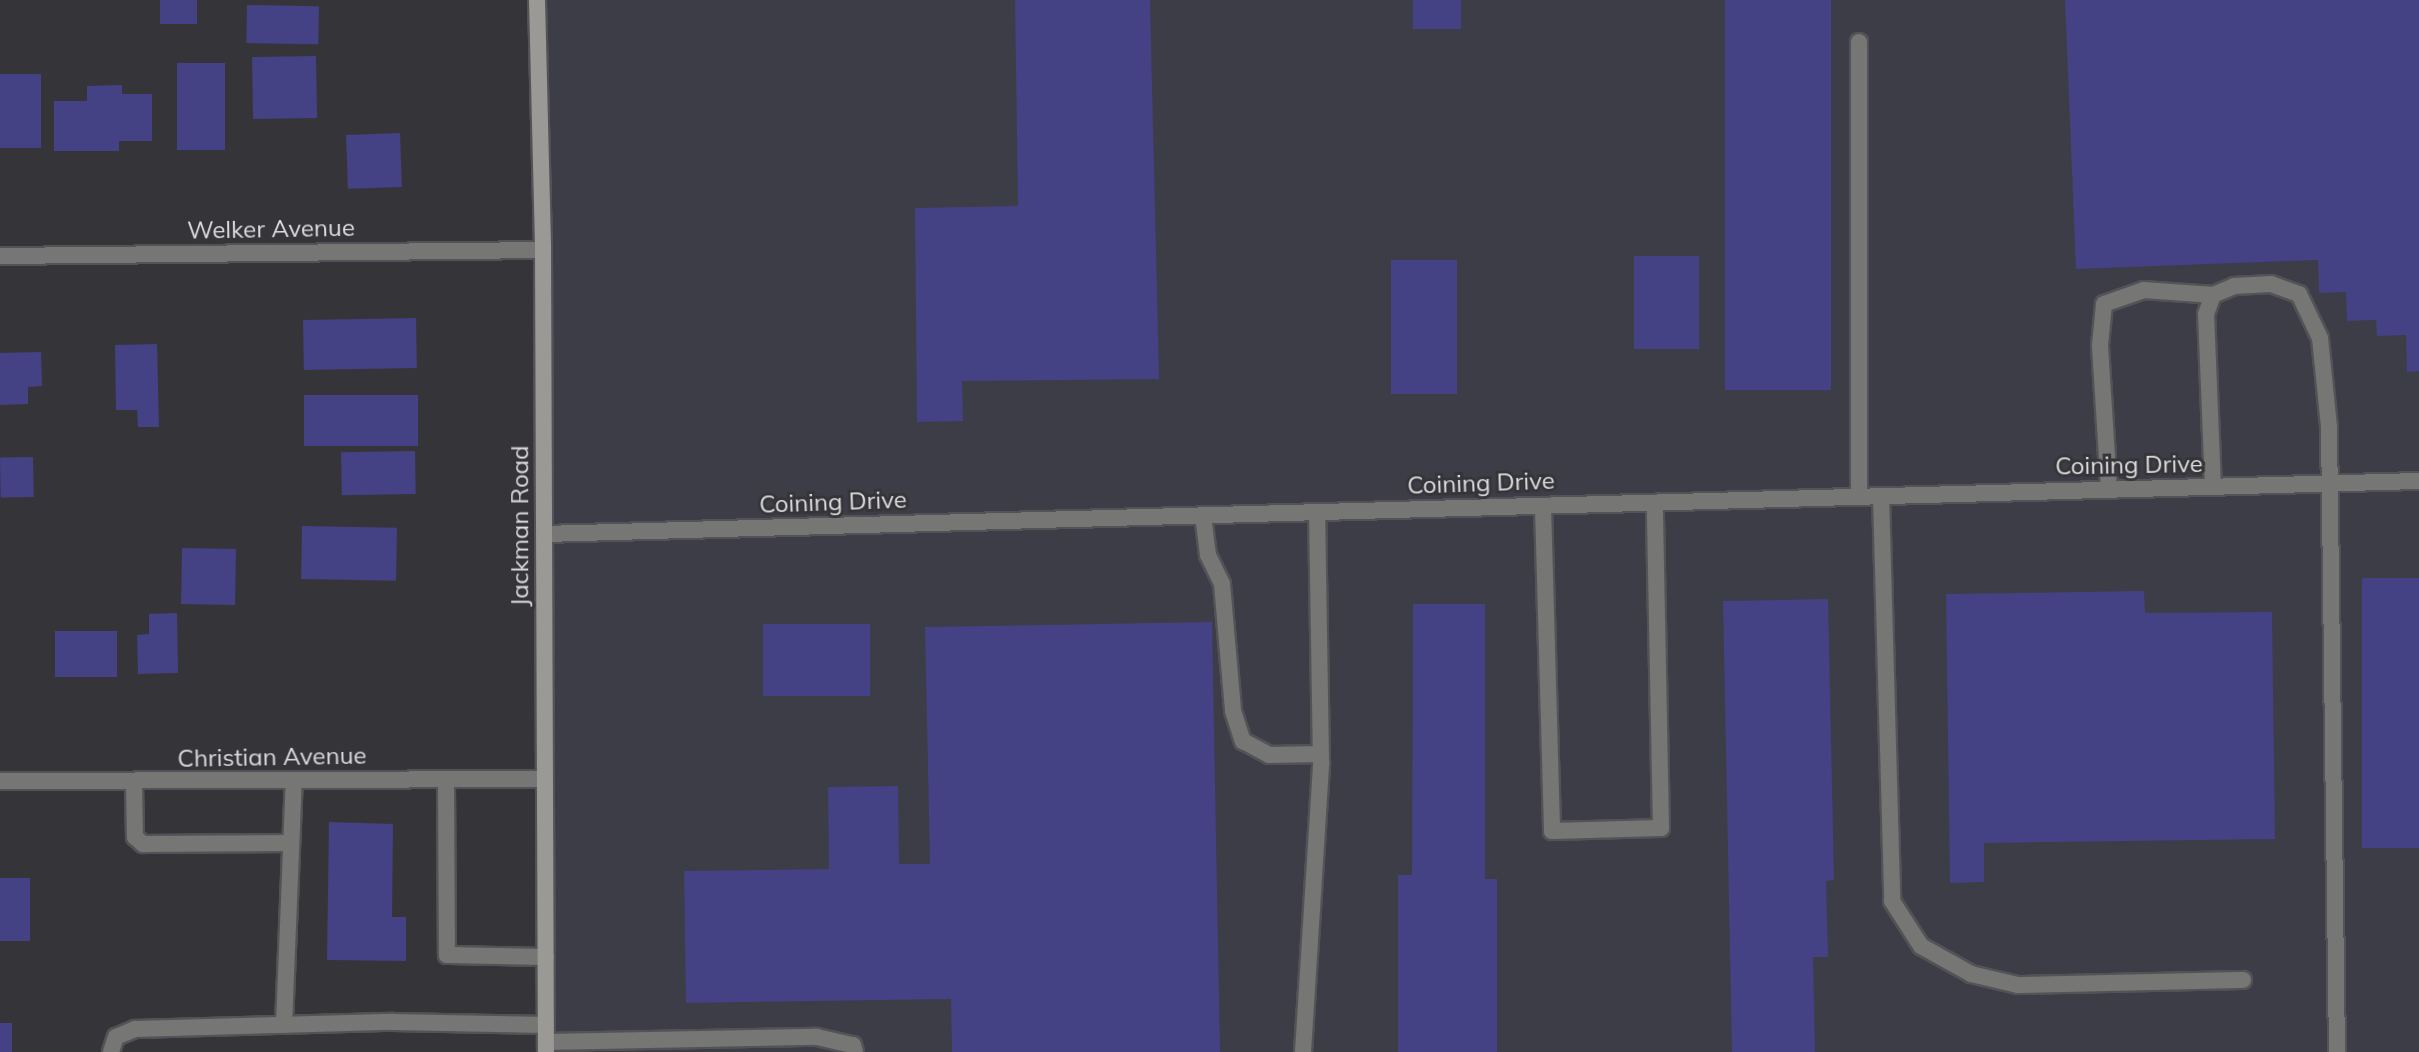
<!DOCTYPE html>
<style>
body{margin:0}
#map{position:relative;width:2419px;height:1052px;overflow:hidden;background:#353539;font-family:Mulish,sans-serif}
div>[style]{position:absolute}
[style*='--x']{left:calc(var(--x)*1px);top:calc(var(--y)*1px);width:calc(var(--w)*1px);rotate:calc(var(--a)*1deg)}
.built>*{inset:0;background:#3d3d47;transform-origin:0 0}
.building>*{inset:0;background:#444184;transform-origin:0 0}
.roads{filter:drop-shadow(2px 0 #535357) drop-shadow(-2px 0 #535357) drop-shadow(0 2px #535357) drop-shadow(0 -2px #535357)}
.service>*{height:16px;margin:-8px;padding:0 8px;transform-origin:8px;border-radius:8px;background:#767674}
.minor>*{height:16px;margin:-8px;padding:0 8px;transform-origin:8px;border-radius:8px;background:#767674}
.secondary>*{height:16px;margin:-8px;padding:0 8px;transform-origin:8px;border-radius:8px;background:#9b9996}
span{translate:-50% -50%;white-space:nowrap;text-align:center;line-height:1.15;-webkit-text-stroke:6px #353539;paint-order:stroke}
.street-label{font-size:24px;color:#dddddf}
</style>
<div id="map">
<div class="built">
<div style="left:538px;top:0;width:1881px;height:1052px"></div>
</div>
<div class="building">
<div style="left:160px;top:0;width:37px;height:24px"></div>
<div style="clip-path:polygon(1015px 0,1150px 0,1159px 379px,962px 381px,963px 421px,917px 422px,915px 208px,1018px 206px)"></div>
<div style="left:1413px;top:0;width:48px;height:29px"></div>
<div style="left:1725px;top:0;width:106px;height:390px"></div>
<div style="clip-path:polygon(2065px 0,2419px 0,2419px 371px,2407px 372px,2406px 335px,2377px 336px,2376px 320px,2347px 321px,2346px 292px,2319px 293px,2318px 260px,2076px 269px)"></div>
<div style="left:247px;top:5px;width:72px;height:38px;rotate:1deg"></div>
<div style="left:316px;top:56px;width:62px;height:64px;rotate:89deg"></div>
<div style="left:177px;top:63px;width:48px;height:87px"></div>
<div style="left:0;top:74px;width:41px;height:74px"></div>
<div style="clip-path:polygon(122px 85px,122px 94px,152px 94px,152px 141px,119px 141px,119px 151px,54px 151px,54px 101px,87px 101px,87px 86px)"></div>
<div style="left:400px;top:133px;width:54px;height:54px;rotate:88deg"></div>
<div style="left:1634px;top:256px;width:65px;height:93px"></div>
<div style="left:1391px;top:260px;width:66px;height:134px"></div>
<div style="left:416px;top:318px;width:50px;height:113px;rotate:89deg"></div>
<div style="clip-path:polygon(157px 344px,159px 427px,138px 427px,137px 410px,116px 410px,115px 345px)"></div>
<div style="clip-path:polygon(41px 352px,42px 386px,28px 387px,28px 404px,0 405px,0 353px)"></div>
<div style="left:418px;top:395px;width:51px;height:114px;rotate:90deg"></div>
<div style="left:415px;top:451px;width:43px;height:74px;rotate:89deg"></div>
<div style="left:33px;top:457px;width:40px;height:33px;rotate:89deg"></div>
<div style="left:302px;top:526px;width:95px;height:53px;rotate:1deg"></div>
<div style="left:182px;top:548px;width:54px;height:56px;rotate:1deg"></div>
<div style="left:2362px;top:578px;width:57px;height:270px"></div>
<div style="clip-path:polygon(2144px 591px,2145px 613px,2272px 612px,2275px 839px,1984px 843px,1984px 882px,1950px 883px,1946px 594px)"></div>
<div style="clip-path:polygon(1828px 599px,1834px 880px,1826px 881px,1828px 957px,1813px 957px,1815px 1052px,1732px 1052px,1723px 601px)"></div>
<div style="clip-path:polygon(1413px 604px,1485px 604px,1485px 879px,1497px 879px,1497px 1052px,1398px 1052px,1398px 875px,1412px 875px)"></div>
<div style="clip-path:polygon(177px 613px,178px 673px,138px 674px,137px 635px,149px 634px,149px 614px)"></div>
<div style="clip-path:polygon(1212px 622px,1220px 1052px,952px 1052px,951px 999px,686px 1003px,684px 871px,829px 869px,828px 787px,898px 786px,899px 864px,930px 864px,925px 627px)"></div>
<div style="left:763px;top:624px;width:107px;height:72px"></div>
<div style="left:117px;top:631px;width:46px;height:62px;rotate:90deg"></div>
<div style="clip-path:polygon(329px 822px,393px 824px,392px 917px,406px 917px,406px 961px,327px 960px)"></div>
<div style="left:0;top:878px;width:30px;height:63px"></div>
<div style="left:0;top:1023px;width:12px;height:29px"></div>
</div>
<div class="roads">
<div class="service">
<div style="--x:2213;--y:487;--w:173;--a:-92.3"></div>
<div style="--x:2206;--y:314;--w:20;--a:-70"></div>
<div style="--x:2213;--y:295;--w:23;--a:-23"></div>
<div style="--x:2234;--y:286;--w:37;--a:-3"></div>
<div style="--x:2271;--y:284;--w:30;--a:20"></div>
<div style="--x:2299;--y:294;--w:49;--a:64.5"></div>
<div style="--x:2320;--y:338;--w:89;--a:84.2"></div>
<div style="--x:2329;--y:427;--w:625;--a:89.27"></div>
<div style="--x:2109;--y:489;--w:144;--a:-93.6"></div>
<div style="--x:2100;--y:345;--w:41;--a:-84.4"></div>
<div style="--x:2104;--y:304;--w:42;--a:-19.3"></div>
<div style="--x:2144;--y:290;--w:69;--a:4.1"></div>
<div style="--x:1881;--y:496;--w:405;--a:88.4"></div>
<div style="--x:1892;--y:901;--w:54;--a:57.2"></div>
<div style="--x:1921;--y:946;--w:57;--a:29.2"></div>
<div style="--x:1971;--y:974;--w:48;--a:13.2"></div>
<div style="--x:2018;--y:985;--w:225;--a:-1.3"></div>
<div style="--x:1859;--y:497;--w:455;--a:-90"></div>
<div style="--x:1543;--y:506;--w:325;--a:88.4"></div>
<div style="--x:1552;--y:831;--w:109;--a:-1.6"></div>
<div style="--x:1661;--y:828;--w:325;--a:-91.1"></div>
<div style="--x:1203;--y:515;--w:40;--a:82.9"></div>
<div style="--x:1208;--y:555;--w:32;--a:64"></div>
<div style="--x:1222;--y:584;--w:127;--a:85"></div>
<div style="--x:1233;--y:711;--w:32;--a:72"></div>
<div style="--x:1243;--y:741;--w:30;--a:28"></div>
<div style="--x:1269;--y:755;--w:52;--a:-1.1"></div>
<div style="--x:446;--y:779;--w:176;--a:89.7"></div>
<div style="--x:447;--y:955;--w:99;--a:1.2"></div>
<div style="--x:134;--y:782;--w:55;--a:89"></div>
<div style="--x:135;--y:837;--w:11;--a:41"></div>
<div style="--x:143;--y:844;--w:148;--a:-0.4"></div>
<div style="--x:284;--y:1025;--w:245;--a:-87.7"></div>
<div style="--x:546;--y:1042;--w:271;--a:-1.1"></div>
<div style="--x:817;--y:1037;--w:37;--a:13"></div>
<div style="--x:853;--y:1045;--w:7;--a:74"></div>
<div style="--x:111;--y:1052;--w:16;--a:-72"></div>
<div style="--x:116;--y:1037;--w:21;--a:-23"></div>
<div style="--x:135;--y:1029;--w:258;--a:-1.6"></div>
<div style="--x:393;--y:1022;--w:153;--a:1.1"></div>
<div style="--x:1303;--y:1052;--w:291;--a:-86.4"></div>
<div style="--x:1321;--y:762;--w:250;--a:-90.9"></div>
</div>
<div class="minor">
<div style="--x:0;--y:256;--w:543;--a:-0.63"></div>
<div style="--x:544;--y:534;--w:1876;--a:-1.62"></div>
<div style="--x:0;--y:781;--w:545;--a:-0.21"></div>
</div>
<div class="secondary">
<div style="--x:537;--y:0;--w:250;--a:88.6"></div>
<div style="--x:543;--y:250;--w:802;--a:89.79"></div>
</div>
</div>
<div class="street-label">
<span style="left:271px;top:229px;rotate:-1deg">Welker Avenue</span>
<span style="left:2129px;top:465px;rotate:-1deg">Coining Drive</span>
<span style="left:1481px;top:483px;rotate:-2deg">Coining Drive</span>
<span style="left:833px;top:502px;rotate:-2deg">Coining Drive</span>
<span style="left:520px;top:526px;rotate:-90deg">Jackman Road</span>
<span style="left:272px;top:757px;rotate:-1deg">Christian Avenue</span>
</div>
</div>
